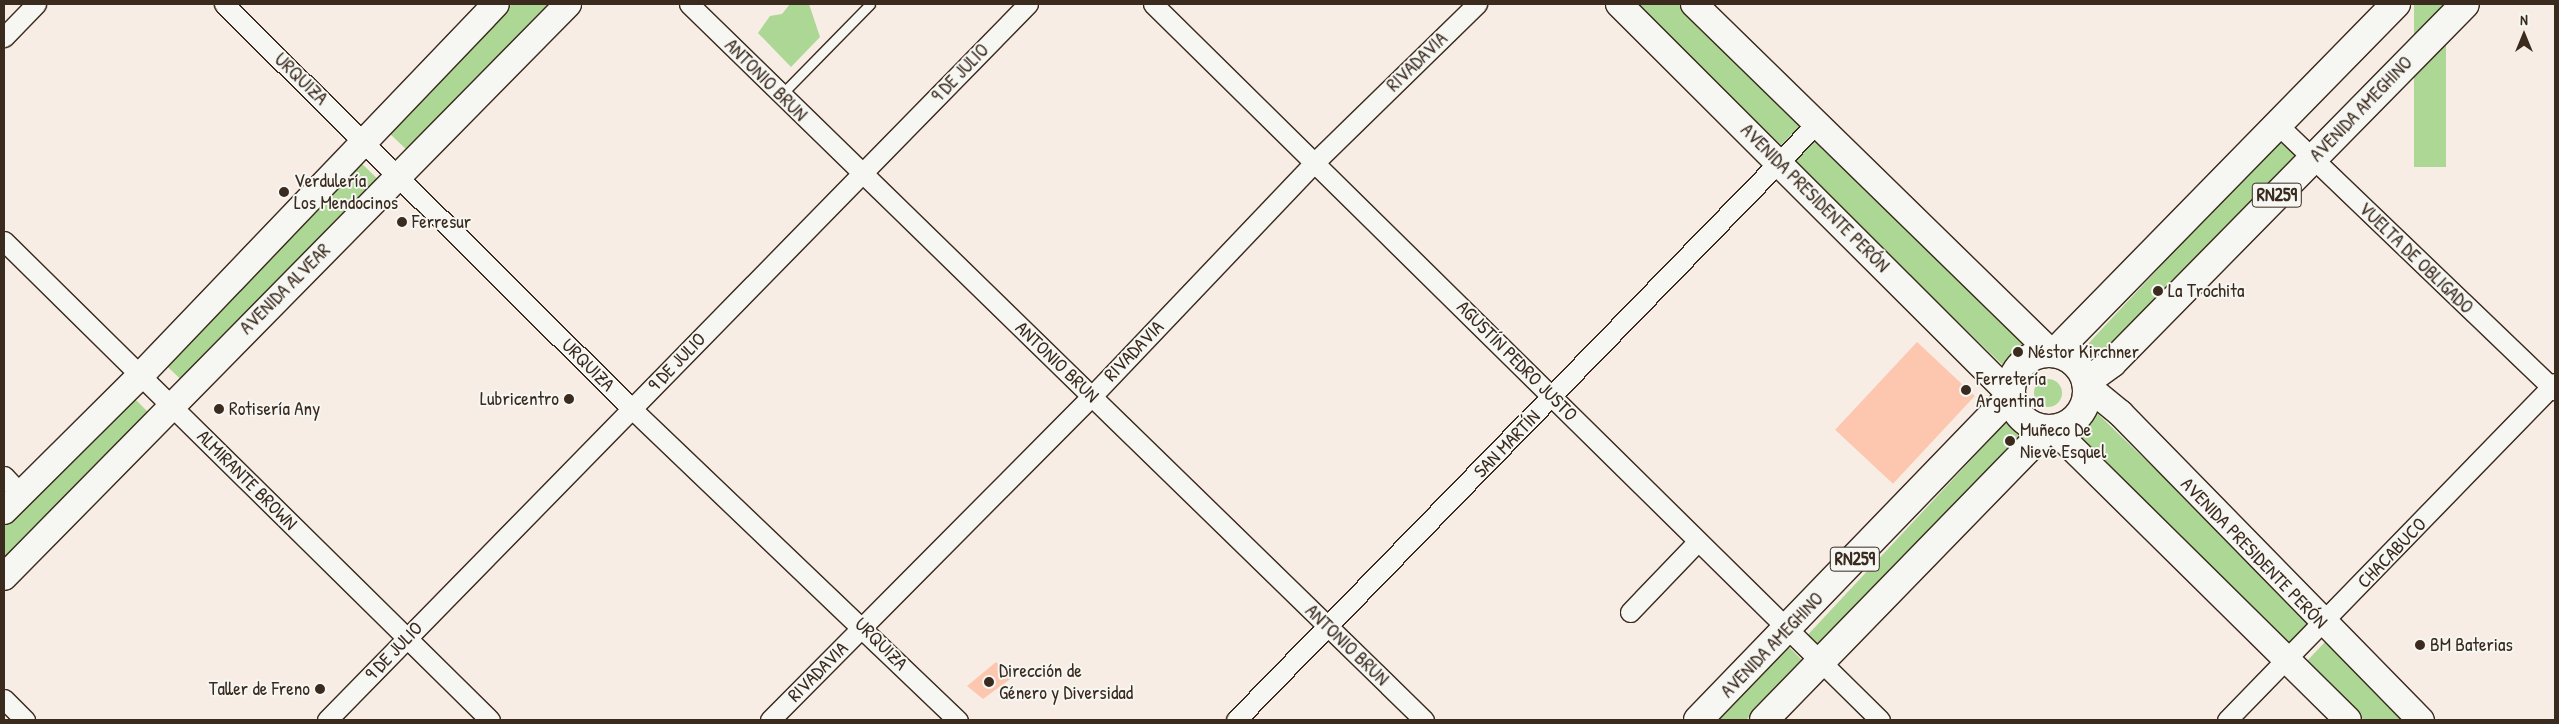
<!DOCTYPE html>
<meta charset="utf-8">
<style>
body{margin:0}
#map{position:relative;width:2559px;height:724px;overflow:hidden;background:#f7ede5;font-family:"Patrick Hand",sans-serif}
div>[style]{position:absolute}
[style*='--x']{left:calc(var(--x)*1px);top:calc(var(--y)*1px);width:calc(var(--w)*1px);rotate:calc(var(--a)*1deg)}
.green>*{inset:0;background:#acd795;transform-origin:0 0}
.round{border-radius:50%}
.building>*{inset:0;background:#fdc7af;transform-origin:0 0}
.roads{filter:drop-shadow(1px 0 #3b2a1e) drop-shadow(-1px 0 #3b2a1e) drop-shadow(0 1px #3b2a1e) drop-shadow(0 -1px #3b2a1e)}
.lane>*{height:9px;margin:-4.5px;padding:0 4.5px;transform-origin:4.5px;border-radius:4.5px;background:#f6f6f2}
.street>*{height:19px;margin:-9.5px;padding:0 9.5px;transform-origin:9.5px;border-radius:9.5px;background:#f6f6f2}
.secondary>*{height:26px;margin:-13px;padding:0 13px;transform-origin:13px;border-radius:13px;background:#f6f6f2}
.highway>*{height:28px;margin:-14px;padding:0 14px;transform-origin:14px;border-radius:14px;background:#f6f6f2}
.highway>.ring{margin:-14px;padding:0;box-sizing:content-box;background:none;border:28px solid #f6f6f2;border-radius:50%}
.dots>*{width:14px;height:14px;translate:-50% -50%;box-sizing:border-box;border:2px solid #f6f6f2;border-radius:50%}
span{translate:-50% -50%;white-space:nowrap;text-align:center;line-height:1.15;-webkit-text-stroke:4px #f6f6f2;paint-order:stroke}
.shield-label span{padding:1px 4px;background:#f6f6f2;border:1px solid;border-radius:4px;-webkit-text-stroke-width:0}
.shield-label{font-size:18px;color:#3b2a1e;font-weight:700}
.street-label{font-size:19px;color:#3b2a1e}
.poi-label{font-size:19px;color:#3b2a1e}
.left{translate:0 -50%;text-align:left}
.right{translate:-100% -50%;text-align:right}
.frame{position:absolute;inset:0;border:5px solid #3b2a1e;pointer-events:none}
.north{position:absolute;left:2499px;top:10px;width:50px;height:50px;-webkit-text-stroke:4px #f6f6f2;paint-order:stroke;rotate:0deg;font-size:14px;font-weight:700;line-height:20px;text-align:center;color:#3b2a1e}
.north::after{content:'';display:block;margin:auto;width:18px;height:22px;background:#3b2a1e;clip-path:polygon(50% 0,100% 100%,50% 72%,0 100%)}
</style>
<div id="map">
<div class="green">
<div style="clip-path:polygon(512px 4px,556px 4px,410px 153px,388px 132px)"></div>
<div style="clip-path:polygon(790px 4px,809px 4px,820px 37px,791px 67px,758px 33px,770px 16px,782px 14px)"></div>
<div style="clip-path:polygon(1635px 4px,1679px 4px,1803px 123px,1781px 145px)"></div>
<div style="left:2414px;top:4px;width:32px;height:163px"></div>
<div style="left:2280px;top:138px;width:23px;height:296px;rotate:43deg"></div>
<div style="left:1815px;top:141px;width:297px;height:31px;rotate:44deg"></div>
<div style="left:357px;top:159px;width:32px;height:281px;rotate:44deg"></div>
<div class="round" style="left:2034px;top:379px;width:28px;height:28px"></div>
<div style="clip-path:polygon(130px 394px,152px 416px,4px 567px,4px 523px)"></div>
<div style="left:2097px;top:413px;width:298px;height:31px;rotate:44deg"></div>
<div style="left:2010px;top:418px;width:23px;height:296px;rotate:43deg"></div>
<div style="clip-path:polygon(2326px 641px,2408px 720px,2364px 720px,2305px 663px)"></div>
<div style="clip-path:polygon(1787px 645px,1803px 661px,1746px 720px,1714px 720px)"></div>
</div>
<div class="building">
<div style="left:1917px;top:342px;width:79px;height:120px;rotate:43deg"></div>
<div style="clip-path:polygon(996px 662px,1013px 677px,983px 699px,967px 686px)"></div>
</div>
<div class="roads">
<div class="lane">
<div style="--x:781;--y:95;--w:127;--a:-45.6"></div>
</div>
<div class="street">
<div style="--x:224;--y:4;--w:575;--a:44.79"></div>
<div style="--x:632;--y:409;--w:451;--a:43.7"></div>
<div style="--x:689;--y:4;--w:1026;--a:44.25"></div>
<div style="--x:1153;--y:4;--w:1020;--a:44.56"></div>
<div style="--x:4;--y:37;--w:46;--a:-45.9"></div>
<div style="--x:2277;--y:124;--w:385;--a:43.8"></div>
<div style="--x:4;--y:241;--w:682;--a:44.58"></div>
<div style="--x:4;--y:476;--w:25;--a:47"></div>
<div style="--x:1630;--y:612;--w:98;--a:-46.2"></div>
<div style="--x:4;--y:699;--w:30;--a:45"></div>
<div style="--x:327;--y:720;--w:1002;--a:-45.61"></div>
<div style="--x:770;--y:720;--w:457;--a:-45.2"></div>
<div style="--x:1092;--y:396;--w:325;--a:-46.4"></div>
<div style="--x:1316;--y:161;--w:225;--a:-44.3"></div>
<div style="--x:1236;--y:720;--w:834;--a:-45.78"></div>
<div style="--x:2227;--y:720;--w:470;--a:-45.8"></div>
</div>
<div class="secondary">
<div style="--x:1619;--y:4;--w:552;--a:44.93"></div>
<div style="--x:1694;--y:4;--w:499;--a:44.3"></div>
<div style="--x:2087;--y:386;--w:43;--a:39.3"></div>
<div style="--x:2120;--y:413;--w:430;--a:45.6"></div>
<div style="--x:2053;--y:429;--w:414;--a:44.6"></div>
<div style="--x:4;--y:511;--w:193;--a:-44.8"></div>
<div style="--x:141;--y:375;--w:513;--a:-46.26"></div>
<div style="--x:4;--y:577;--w:804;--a:-45.45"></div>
</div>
<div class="highway">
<div class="ring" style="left:2011px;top:353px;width:48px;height:48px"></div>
<div style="--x:2054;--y:353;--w:489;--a:-45.6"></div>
<div style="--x:2086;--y:382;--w:32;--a:-36"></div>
<div style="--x:2112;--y:363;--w:503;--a:-45.48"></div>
<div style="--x:1698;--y:720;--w:450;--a:-46"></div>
<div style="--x:1764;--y:720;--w:406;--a:-45.8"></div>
</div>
</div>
<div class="dots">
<div style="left:284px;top:192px;background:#3b2a1e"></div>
<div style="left:402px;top:222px;background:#3b2a1e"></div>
<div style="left:2158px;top:291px;background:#3b2a1e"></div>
<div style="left:2018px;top:352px;background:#3b2a1e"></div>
<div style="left:1966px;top:390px;background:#3b2a1e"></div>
<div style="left:569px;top:399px;background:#3b2a1e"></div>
<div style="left:219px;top:409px;background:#3b2a1e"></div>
<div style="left:2010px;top:441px;background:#3b2a1e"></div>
<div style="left:2420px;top:645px;background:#3b2a1e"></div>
<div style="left:989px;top:682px;background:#3b2a1e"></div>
<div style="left:320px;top:689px;background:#3b2a1e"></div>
</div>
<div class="shield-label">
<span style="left:2277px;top:195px">RN259</span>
<span style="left:1855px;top:559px">RN259</span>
</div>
<div class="street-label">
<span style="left:1417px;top:62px;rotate:-44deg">RIVADAVIA</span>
<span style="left:960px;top:73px;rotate:-46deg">9 DE JULIO</span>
<span style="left:301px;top:79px;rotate:44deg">URQUIZA</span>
<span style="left:766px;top:80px;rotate:45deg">ANTONIO BRUN</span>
<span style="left:2361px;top:109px;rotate:-46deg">AVENIDA AMEGHINO</span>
<span style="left:1815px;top:198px;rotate:45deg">AVENIDA PRESIDENTE PERÓN</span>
<span style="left:2416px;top:258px;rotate:44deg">VUELTA DE OBLIGADO</span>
<span style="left:285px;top:289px;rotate:-45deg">AVENIDA ALVEAR</span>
<span style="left:1134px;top:351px;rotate:-46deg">RIVADAVIA</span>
<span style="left:1517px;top:361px;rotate:45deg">AGUSTÍN PEDRO JUSTO</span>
<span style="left:677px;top:362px;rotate:-46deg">9 DE JULIO</span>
<span style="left:1057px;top:362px;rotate:44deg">ANTONIO BRUN</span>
<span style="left:588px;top:365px;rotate:45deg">URQUIZA</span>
<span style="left:1507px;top:444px;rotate:-46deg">SAN MARTÍN</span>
<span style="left:247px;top:480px;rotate:45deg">ALMIRANTE BROWN</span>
<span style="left:2254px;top:553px;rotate:46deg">AVENIDA PRESIDENTE PERÓN</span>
<span style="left:2392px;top:553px;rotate:-46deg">CHACABUCO</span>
<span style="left:881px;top:644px;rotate:45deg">URQUIZA</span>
<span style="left:1347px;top:645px;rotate:44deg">ANTONIO BRUN</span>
<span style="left:1772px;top:645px;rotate:-46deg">AVENIDA AMEGHINO</span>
<span style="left:394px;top:651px;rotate:-46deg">9 DE JULIO</span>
<span style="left:818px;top:672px;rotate:-45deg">RIVADAVIA</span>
</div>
<div class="poi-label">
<span class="left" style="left:294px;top:192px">Verdulería<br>Los Mendocinos</span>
<span class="left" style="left:412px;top:222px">Ferresur</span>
<span class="left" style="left:2168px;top:291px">La Trochita</span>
<span class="left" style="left:2028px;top:352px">Néstor Kirchner</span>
<span class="left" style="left:1976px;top:390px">Ferretería<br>Argentina</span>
<span class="right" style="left:559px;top:399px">Lubricentro</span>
<span class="left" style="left:229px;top:409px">Rotisería Any</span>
<span class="left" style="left:2020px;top:441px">Muñeco De<br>Nieve Esquel</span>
<span class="left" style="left:2430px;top:645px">BM Baterias</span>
<span class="left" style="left:999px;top:682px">Dirección de<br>Género y Diversidad</span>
<span class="right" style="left:310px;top:689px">Taller de Freno</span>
</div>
<div class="frame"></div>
<div class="north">N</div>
</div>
